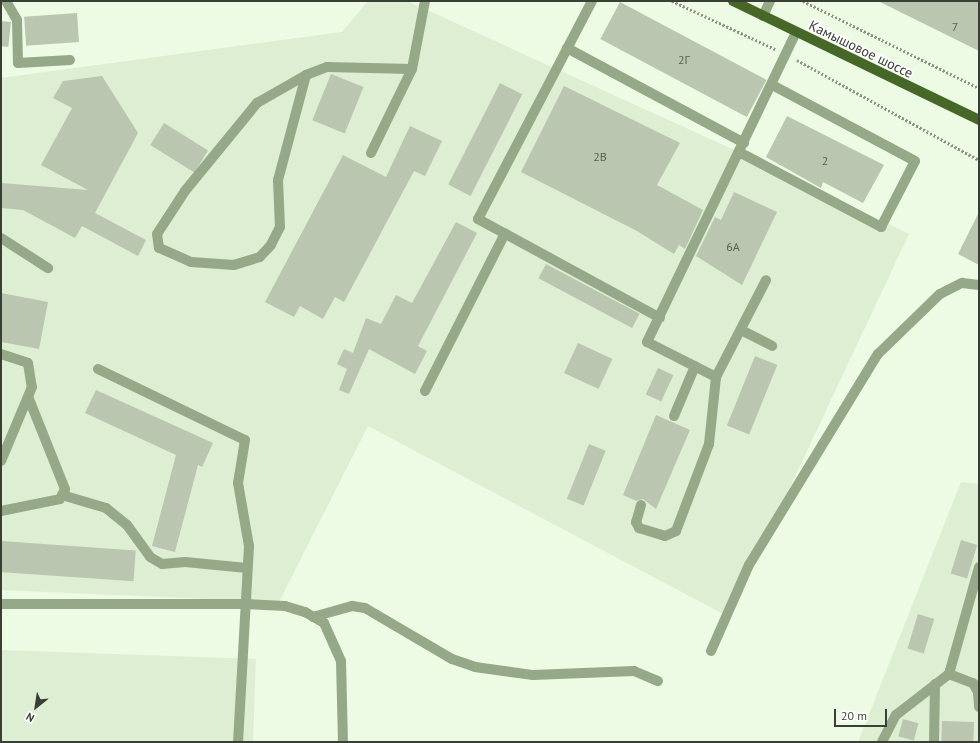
<!DOCTYPE html>
<meta charset="utf-8">
<style>
body{margin:0}
#map{position:relative;width:980px;height:743px;overflow:hidden;background:#edfae4;font-family:"PT Sans",sans-serif}
div>[style]{position:absolute}
[style*='--x']{left:calc(var(--x)*1px);top:calc(var(--y)*1px);width:calc(var(--w)*1px);rotate:calc(var(--a)*1deg)}
.built>*{inset:0;background:#ddeed2;transform-origin:0 0}
.building>*{inset:0;background:#bac6b0;transform-origin:0 0}
.path>*{height:2.5px;margin-top:-1.25px;transform-origin:0;background:repeating-linear-gradient(90deg,#8b9384 0 2px,transparent 0 4px)}
.minor>*{height:10px;margin:-5px;padding:0 5px;transform-origin:5px;border-radius:5px;background:#95a887}
.major>*{height:10px;margin:-5px;padding:0 5px;transform-origin:5px;border-radius:5px;background:#476729}
span{translate:-50% -50%;white-space:nowrap;text-align:center;line-height:1.15;-webkit-text-stroke:3.5px #fff;paint-order:stroke}
.number-label{font-size:12px;color:#5a6154}
.number-label span{-webkit-text-stroke-width:0}
.street-label{font-size:14px;color:#3a3f36}
.frame{position:absolute;inset:0;border:2px solid #3a3f36;pointer-events:none}
.north{position:absolute;left:16px;top:687px;width:40px;height:40px;-webkit-text-stroke:3px #fff;paint-order:stroke;rotate:210deg;font-size:11px;font-weight:700;line-height:16px;text-align:center;color:#3a3f36}
.north::after{content:'';display:block;margin:auto;width:14px;height:18px;background:#3a3f36;clip-path:polygon(50% 0,100% 100%,50% 72%,0 100%)}
.scale{position:absolute;left:834px;top:709px;width:53px;height:18px;box-sizing:border-box;border:2px solid #3a3f36;border-top:0;padding-left:5px;font-size:12px;line-height:14px;white-space:nowrap;color:#3a3f36;-webkit-text-stroke:3px #fff;paint-order:stroke}
</style>
<div id="map">
<div class="built">
<div style="clip-path:polygon(368px 1px,407px 1px,739px 152px,909px 234px,729px 617px,368px 426px,279px 602px,1px 590px,1px 78px,342px 32px)"></div>
<div style="clip-path:polygon(961px 482px,979px 484px,979px 742px,858px 742px)"></div>
<div style="left:1px;top:650px;width:255px;height:92px;rotate:2deg"></div>
</div>
<div class="building">
<div style="clip-path:polygon(878px 1px,979px 1px,979px 51px)"></div>
<div style="left:620px;top:2px;width:166px;height:42px;rotate:28deg"></div>
<div style="left:77px;top:13px;width:29px;height:53px;rotate:86deg"></div>
<div style="left:1px;top:21px;width:10px;height:25px;rotate:6deg"></div>
<div style="left:331px;top:74px;width:35px;height:50px;rotate:22deg"></div>
<div style="clip-path:polygon(102px 76px,138px 133px,95px 213px,146px 240px,138px 256px,82px 226px,75px 238px,23px 210px,1px 208px,1px 183px,88px 190px,41px 165px,72px 108px,53px 98px,63px 81px)"></div>
<div style="left:500px;top:83px;width:25px;height:114px;rotate:27deg"></div>
<div style="clip-path:polygon(564px 86px,680px 143px,657px 185px,703px 210px,685px 249px,679px 245px,674px 254px,637px 231px,521px 172px)"></div>
<div style="clip-path:polygon(787px 116px,884px 165px,863px 203px,823px 182px,821px 188px,766px 157px)"></div>
<div style="left:164px;top:123px;width:52px;height:26px;rotate:32deg"></div>
<div style="clip-path:polygon(410px 126px,442px 141px,425px 176px,414px 171px,344px 302px,335px 297px,323px 319px,300px 306px,294px 317px,265px 302px,343px 155px,386px 177px)"></div>
<div style="clip-path:polygon(734px 192px,777px 212px,742px 285px,696px 256px,715px 217px,721px 220px)"></div>
<div style="clip-path:polygon(979px 212px,979px 265px,958px 254px)"></div>
<div style="clip-path:polygon(456px 222px,477px 233px,418px 346px,427px 351px,415px 374px,369px 349px,349px 394px,339px 390px,347px 369px,337px 364px,344px 349px,353px 353px,366px 318px,381px 324px,396px 295px,412px 303px)"></div>
<div style="left:546px;top:264px;width:106px;height:16px;rotate:28deg"></div>
<div style="clip-path:polygon(1px 293px,48px 302px,39px 349px,1px 342px)"></div>
<div style="left:578px;top:343px;width:38px;height:33px;rotate:25deg"></div>
<div style="left:755px;top:356px;width:24px;height:75px;rotate:22deg"></div>
<div style="left:658px;top:368px;width:17px;height:29px;rotate:25deg"></div>
<div style="clip-path:polygon(96px 390px,213px 443px,202px 467px,198px 465px,175px 552px,152px 546px,176px 455px,85px 413px)"></div>
<div style="clip-path:polygon(656px 415px,690px 430px,656px 509px,643px 499px,636px 501px,623px 495px)"></div>
<div style="left:589px;top:444px;width:18px;height:59px;rotate:22deg"></div>
<div style="left:961px;top:540px;width:17px;height:35px;rotate:17deg"></div>
<div style="left:1px;top:541px;width:135px;height:31px;rotate:4deg"></div>
<div style="left:918px;top:614px;width:17px;height:36px;rotate:17deg"></div>
<div style="left:903px;top:719px;width:16px;height:18px;rotate:15deg"></div>
<div style="left:942px;top:721px;width:32px;height:21px;rotate:2deg"></div>
</div>
<div class="path">
<div style="--x:672;--y:1;--w:114;--a:25"></div>
<div style="--x:803;--y:1;--w:196;--a:26.3"></div>
<div style="--x:797;--y:60;--w:208;--a:28.8"></div>
</div>
<div class="minor">
<div style="--x:6;--y:1;--w:22;--a:60"></div>
<div style="--x:17;--y:20;--w:43;--a:88.7"></div>
<div style="--x:18;--y:63;--w:52;--a:-3.3"></div>
<div style="--x:592;--y:1;--w:246;--a:117.6"></div>
<div style="--x:478;--y:219;--w:207;--a:28.5"></div>
<div style="--x:763;--y:16;--w:17;--a:-65"></div>
<div style="--x:567;--y:48;--w:201;--a:28.2"></div>
<div style="--x:306;--y:75;--w:109;--a:104.9"></div>
<div style="--x:278;--y:180;--w:47;--a:87.6"></div>
<div style="--x:280;--y:227;--w:20;--a:117"></div>
<div style="--x:271;--y:245;--w:16;--a:133"></div>
<div style="--x:260;--y:257;--w:27;--a:163"></div>
<div style="--x:234;--y:265;--w:43;--a:-176"></div>
<div style="--x:191;--y:262;--w:35;--a:-156"></div>
<div style="--x:159;--y:248;--w:14;--a:-98"></div>
<div style="--x:157;--y:234;--w:51;--a:-56.9"></div>
<div style="--x:185;--y:191;--w:114;--a:-50.7"></div>
<div style="--x:257;--y:103;--w:56;--a:-29.7"></div>
<div style="--x:306;--y:75;--w:22;--a:-21"></div>
<div style="--x:327;--y:67;--w:85;--a:1.3"></div>
<div style="--x:739;--y:152;--w:161;--a:27.8"></div>
<div style="--x:881;--y:227;--w:74;--a:-62.7"></div>
<div style="--x:915;--y:161;--w:162;--a:-152"></div>
<div style="--x:371;--y:153;--w:93;--a:-64"></div>
<div style="--x:412;--y:69;--w:69;--a:-79.2"></div>
<div style="--x:1;--y:238;--w:56;--a:32.6"></div>
<div style="--x:741;--y:330;--w:35;--a:27"></div>
<div style="--x:1;--y:354;--w:28;--a:18"></div>
<div style="--x:28;--y:363;--w:24;--a:81"></div>
<div style="--x:32;--y:387;--w:80;--a:112.7"></div>
<div style="--x:98;--y:369;--w:163;--a:25.8"></div>
<div style="--x:245;--y:440;--w:44;--a:99.2"></div>
<div style="--x:238;--y:483;--w:64;--a:80.1"></div>
<div style="--x:249;--y:546;--w:196;--a:93.2"></div>
<div style="--x:716;--y:377;--w:77;--a:-153.1"></div>
<div style="--x:647;--y:342;--w:343;--a:-64.3"></div>
<div style="--x:425;--y:391;--w:177;--a:-63.1"></div>
<div style="--x:674;--y:416;--w:54;--a:-67.2"></div>
<div style="--x:62;--y:495;--w:46;--a:16.5"></div>
<div style="--x:106;--y:508;--w:27;--a:39"></div>
<div style="--x:127;--y:525;--w:39;--a:54"></div>
<div style="--x:150;--y:557;--w:14;--a:30"></div>
<div style="--x:162;--y:564;--w:23;--a:-5"></div>
<div style="--x:185;--y:562;--w:62;--a:5.5"></div>
<div style="--x:641;--y:505;--w:18;--a:106"></div>
<div style="--x:636;--y:522;--w:7;--a:63"></div>
<div style="--x:639;--y:528;--w:27;--a:17"></div>
<div style="--x:665;--y:536;--w:12;--a:-24"></div>
<div style="--x:676;--y:531;--w:93;--a:-69.2"></div>
<div style="--x:709;--y:444;--w:67;--a:-84"></div>
<div style="--x:716;--y:377;--w:109;--a:-62.7"></div>
<div style="--x:1;--y:511;--w:60;--a:-11.5"></div>
<div style="--x:60;--y:499;--w:11;--a:-63"></div>
<div style="--x:65;--y:489;--w:97;--a:-111.8"></div>
<div style="--x:1;--y:604;--w:242;--a:0"></div>
<div style="--x:243;--y:604;--w:42;--a:2.7"></div>
<div style="--x:285;--y:606;--w:21;--a:17"></div>
<div style="--x:305;--y:612;--w:22;--a:30"></div>
<div style="--x:324;--y:623;--w:42;--a:65.9"></div>
<div style="--x:341;--y:661;--w:81;--a:88.6"></div>
<div style="--x:313;--y:617;--w:41;--a:-15.8"></div>
<div style="--x:352;--y:606;--w:13;--a:9"></div>
<div style="--x:365;--y:608;--w:101;--a:30.4"></div>
<div style="--x:452;--y:659;--w:24;--a:19"></div>
<div style="--x:475;--y:667;--w:59;--a:7.9"></div>
<div style="--x:533;--y:675;--w:101;--a:-2.3"></div>
<div style="--x:634;--y:671;--w:26;--a:23"></div>
<div style="--x:711;--y:651;--w:94;--a:-66.2"></div>
<div style="--x:749;--y:565;--w:247;--a:-58.6"></div>
<div style="--x:878;--y:354;--w:86;--a:-44.1"></div>
<div style="--x:940;--y:294;--w:25;--a:-27"></div>
<div style="--x:962;--y:283;--w:17;--a:7"></div>
<div style="--x:949;--y:674;--w:26;--a:21"></div>
<div style="--x:973;--y:683;--w:10;--a:61"></div>
<div style="--x:978;--y:692;--w:15;--a:86"></div>
<div style="--x:882;--y:742;--w:30;--a:-63"></div>
<div style="--x:896;--y:715;--w:67;--a:-37.7"></div>
<div style="--x:949;--y:674;--w:111;--a:-74.3"></div>
<div style="--x:934;--y:742;--w:58;--a:-89"></div>
</div>
<div class="major">
<div style="--x:733;--y:1;--w:273;--a:25.8"></div>
</div>
<div class="number-label">
<span style="left:955px;top:27px">7</span>
<span style="left:684px;top:60px">2Г</span>
<span style="left:600px;top:157px">2В</span>
<span style="left:825px;top:161px">2</span>
<span style="left:733px;top:247px">6А</span>
</div>
<div class="street-label">
<span style="left:861px;top:49px;rotate:26deg">Камышовое шоссе</span>
</div>
<div class="frame"></div>
<div class="north">N</div>
<div class="scale">20 m</div>
</div>
